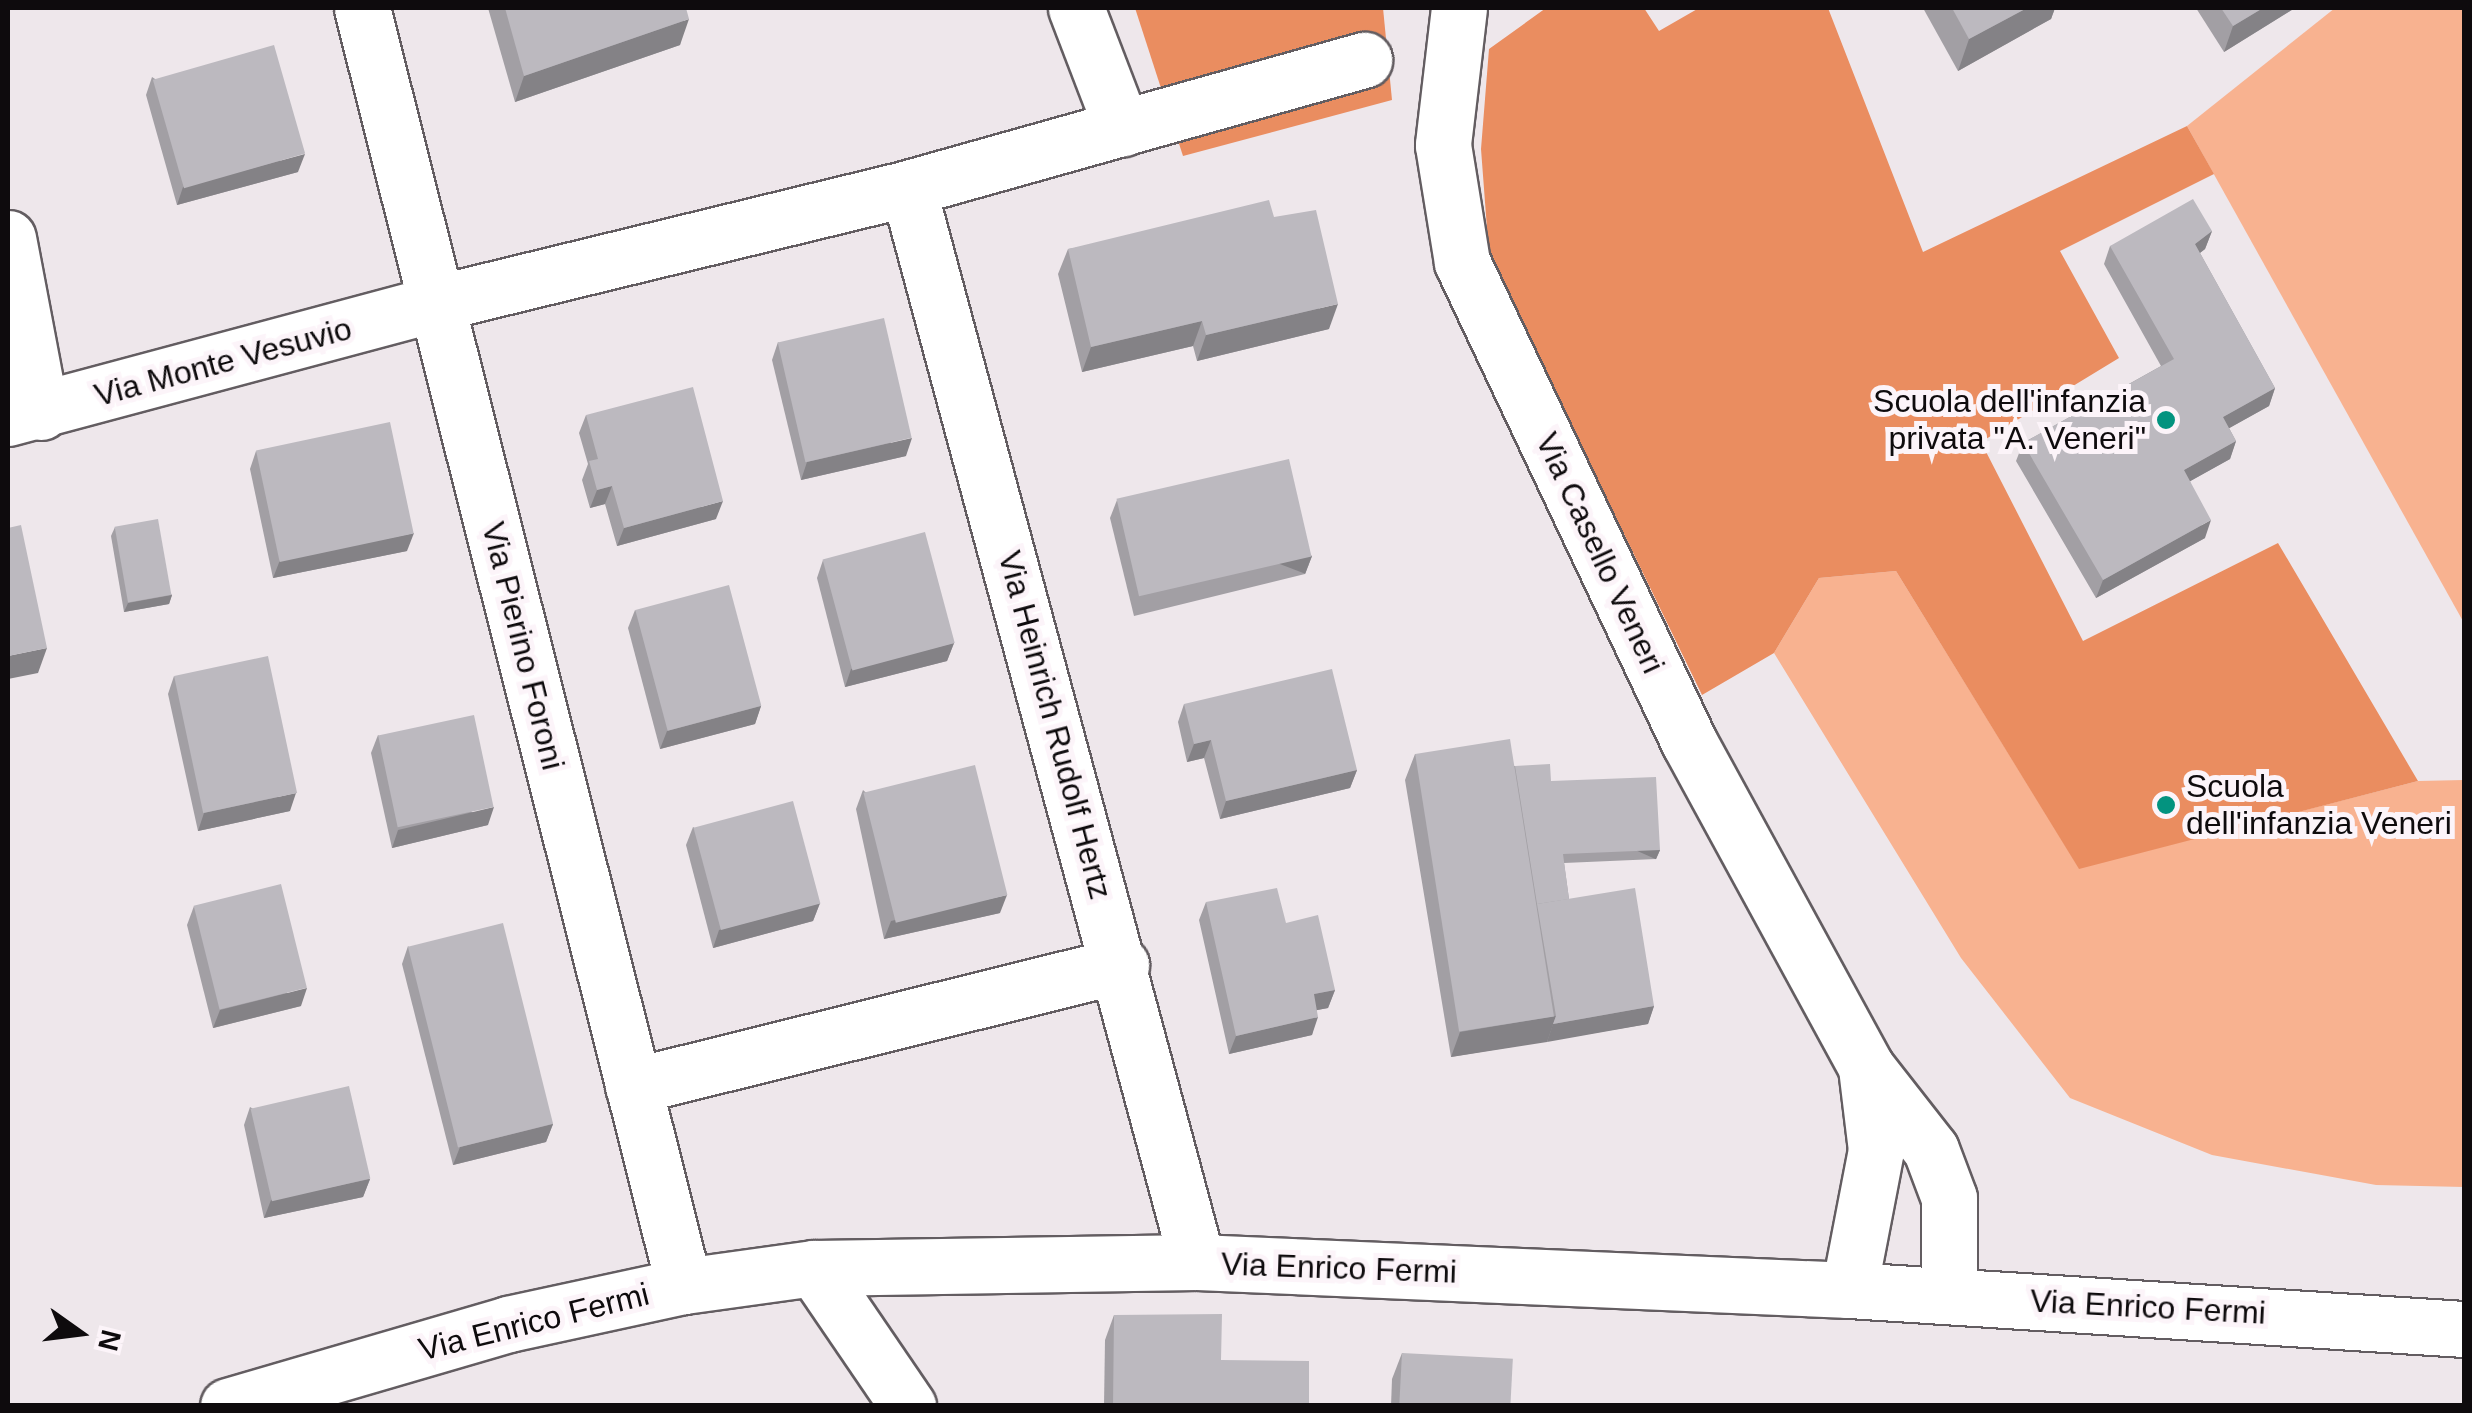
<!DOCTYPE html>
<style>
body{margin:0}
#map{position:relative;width:2472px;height:1413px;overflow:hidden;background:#eee7eb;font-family:Helvetica,sans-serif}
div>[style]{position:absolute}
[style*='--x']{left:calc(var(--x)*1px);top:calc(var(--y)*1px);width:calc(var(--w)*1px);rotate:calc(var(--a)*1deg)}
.green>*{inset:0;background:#f8b290}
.forest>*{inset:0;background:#ea8d60}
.roads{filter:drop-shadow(2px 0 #635d61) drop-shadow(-2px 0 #635d61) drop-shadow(0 2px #635d61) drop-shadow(0 -2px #635d61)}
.minor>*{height:55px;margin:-27.5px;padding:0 27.5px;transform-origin:27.5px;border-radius:27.5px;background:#fff}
.tertiary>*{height:55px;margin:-27.5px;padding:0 27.5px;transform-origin:27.5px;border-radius:27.5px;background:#fff}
.wall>*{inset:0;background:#a29fa4}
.shaded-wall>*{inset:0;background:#848286;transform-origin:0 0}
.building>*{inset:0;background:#bcb9bf;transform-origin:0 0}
.dots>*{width:28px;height:28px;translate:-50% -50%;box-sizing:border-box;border:5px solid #fcf4f9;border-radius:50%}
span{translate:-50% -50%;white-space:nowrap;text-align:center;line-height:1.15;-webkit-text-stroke:10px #fcf4f9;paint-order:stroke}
.street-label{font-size:32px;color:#0e0b0d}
.poi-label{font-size:32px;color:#0e0b0d}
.right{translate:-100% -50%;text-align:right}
.left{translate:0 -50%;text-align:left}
.frame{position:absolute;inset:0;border:10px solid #0e0b0d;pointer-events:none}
.north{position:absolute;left:30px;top:1283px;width:100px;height:100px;-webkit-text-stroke:8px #fcf4f9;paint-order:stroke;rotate:104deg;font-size:28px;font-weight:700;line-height:40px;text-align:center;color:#0e0b0d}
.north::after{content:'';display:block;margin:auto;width:35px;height:45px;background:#0e0b0d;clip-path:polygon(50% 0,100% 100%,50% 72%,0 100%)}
</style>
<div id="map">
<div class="green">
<div style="clip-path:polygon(2335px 8px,2464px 8px,2464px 623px,2187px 126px)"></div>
<div style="clip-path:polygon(1896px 571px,2079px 868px,2418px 781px,2464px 780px,2464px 1187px,2376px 1185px,2212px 1155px,2070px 1098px,1961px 958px,1774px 653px,1819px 578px)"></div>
</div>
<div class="forest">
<div style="clip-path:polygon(1135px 8px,1383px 8px,1392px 100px,1183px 156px)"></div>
<div style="clip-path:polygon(1546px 8px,1644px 8px,1659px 31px,1699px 8px,1828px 8px,1923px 252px,2187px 126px,2214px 174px,2060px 251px,2119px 358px,1981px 442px,2083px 641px,2278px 543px,2418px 781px,2079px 869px,1896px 571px,1819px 578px,1774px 653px,1702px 695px,1489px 255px,1481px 149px,1489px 49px)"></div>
</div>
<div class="roads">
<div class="minor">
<div style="--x:362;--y:8;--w:1318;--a:75.86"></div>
<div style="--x:1076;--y:8;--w:129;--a:69"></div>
<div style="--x:908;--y:188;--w:1112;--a:74.94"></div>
<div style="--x:8;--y:238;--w:177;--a:79.3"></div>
<div style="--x:8;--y:418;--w:444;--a:-15"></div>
<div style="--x:437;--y:303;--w:485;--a:-13.7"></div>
<div style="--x:908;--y:188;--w:474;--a:-15.7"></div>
<div style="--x:633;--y:1086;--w:503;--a:-13.93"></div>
<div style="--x:814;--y:1268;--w:167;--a:55.7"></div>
</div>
<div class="tertiary">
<div style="--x:1459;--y:8;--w:138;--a:96.7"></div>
<div style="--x:1443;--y:145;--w:119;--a:80.8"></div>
<div style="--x:1462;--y:262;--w:531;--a:64.69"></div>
<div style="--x:1689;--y:742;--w:370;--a:61.4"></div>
<div style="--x:1866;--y:1067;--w:105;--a:51.9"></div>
<div style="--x:1931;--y:1150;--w:51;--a:69.4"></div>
<div style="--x:1949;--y:1198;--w:98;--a:90"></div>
<div style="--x:1849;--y:1290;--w:143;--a:-79.1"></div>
<div style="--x:1876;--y:1150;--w:84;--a:-96.9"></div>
<div style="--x:228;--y:1406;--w:292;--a:-16.3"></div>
<div style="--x:508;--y:1324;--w:180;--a:-12.2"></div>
<div style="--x:684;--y:1286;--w:131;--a:-7.9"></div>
<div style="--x:814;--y:1268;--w:383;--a:-0.9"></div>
<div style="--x:1197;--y:1262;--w:653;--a:2.46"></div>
<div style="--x:1849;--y:1290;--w:616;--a:3.63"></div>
</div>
</div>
<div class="wall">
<div style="clip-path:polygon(488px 8px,686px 8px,680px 45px,515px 102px)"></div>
<div style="clip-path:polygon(1923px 8px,2055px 8px,2051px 19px,1958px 71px)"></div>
<div style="clip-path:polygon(2196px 8px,2295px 8px,2224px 52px)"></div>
<div style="clip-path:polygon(152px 77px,298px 172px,177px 205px,146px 95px)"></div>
<div style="clip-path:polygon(1274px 217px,1329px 329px,1197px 361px,1193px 346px,1082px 372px,1058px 274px,1068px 249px)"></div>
<div style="clip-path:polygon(2212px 231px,2205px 249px,2200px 253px,2275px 388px,2269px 406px,2229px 428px,2236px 441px,2230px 459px,2190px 481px,2205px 538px,2096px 598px,2016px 461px,2023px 443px,2161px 366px,2104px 264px,2110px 246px)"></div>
<div style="clip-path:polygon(778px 342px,906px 456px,801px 480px,772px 360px)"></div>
<div style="clip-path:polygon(586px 415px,716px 519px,617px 546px,605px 504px,590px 508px,582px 480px,588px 464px,579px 433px)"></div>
<div style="clip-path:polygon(256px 451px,407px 551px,273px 578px,250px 469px)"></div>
<div style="clip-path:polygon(1117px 500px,1312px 556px,1305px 574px,1134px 616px,1110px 518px)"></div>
<div style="clip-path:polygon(115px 527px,172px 595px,169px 604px,124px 612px,111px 536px)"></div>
<div style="clip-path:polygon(823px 560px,954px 643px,947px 661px,845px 687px,817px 578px)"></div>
<div style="clip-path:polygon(635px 610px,761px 706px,755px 724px,660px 749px,628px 628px)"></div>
<div style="clip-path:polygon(174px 676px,290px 811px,198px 831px,168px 694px)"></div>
<div style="clip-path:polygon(1184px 704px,1357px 770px,1350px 788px,1220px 819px,1204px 758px,1187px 762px,1178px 722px)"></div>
<div style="clip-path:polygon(378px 735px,488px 825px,392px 848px,371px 753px)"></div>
<div style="clip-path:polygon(1415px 754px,1515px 766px,1551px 781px,1660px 850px,1656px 859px,1564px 863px,1569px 899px,1654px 1006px,1648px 1024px,1451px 1057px,1405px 780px)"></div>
<div style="clip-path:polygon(863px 790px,1000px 913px,884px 939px,856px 809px)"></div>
<div style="clip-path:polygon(693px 827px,820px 903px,813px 921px,713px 948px,686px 845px)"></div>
<div style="clip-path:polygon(1206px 902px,1335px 990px,1328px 1008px,1317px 1010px,1312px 1035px,1229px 1054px,1199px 920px)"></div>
<div style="clip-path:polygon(194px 906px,301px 1006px,213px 1028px,187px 925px)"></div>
<div style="clip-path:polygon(408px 946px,553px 1124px,546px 1142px,453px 1165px,402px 964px)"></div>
<div style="clip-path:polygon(250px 1107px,370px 1179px,363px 1197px,264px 1218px,244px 1125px)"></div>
<div style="clip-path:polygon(1114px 1315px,1221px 1360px,1309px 1406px,1104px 1406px,1105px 1340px)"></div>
<div style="clip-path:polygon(1402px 1353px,1511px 1406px,1391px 1406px,1392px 1379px)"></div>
</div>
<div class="shaded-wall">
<div style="clip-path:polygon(2027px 8px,2055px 8px,2051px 19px,1958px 71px,1969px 39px)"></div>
<div style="clip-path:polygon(2263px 8px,2295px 8px,2224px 52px,2233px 26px)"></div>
<div style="clip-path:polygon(689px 19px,680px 45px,515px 102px,524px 76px)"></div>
<div style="clip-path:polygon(305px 154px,298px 172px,177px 205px,183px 187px)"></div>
<div style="clip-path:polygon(2212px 231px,2205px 249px,2188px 262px,2195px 244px)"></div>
<div style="clip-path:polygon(1338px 304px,1329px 329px,1197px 361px,1206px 335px)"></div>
<div style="clip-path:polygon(1202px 321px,1193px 346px,1082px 372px,1091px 347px)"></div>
<div style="clip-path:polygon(2275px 388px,2269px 406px,2217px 435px,2223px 417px)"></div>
<div style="clip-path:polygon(912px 438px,906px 456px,801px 480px,807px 462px)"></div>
<div style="clip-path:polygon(2236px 441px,2230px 459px,2178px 488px,2184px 470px)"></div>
<div style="clip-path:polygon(612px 486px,605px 504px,590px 508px,597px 490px)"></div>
<div style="clip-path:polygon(723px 501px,716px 519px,617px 546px,624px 528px)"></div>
<div style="clip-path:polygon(2211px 520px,2205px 538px,2096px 598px,2103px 580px)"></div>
<div style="clip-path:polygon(414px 533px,407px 551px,273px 578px,280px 560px)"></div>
<div style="left:1312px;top:556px;width:19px;height:176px;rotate:111deg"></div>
<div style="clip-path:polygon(172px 595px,169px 604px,124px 612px,128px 603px)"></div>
<div style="clip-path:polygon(954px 643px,947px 661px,845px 687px,851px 669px)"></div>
<div style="clip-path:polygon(47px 648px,38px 673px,8px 679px,8px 656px)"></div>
<div style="clip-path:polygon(761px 706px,755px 724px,660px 749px,667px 731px)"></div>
<div style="clip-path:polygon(1211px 740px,1204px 758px,1187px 762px,1194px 744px)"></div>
<div style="clip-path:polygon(1357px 770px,1350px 788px,1220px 819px,1226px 801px)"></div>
<div style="clip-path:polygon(296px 793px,290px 811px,198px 831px,204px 813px)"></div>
<div style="clip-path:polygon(494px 807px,488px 825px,392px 848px,398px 830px)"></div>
<div style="left:1660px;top:850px;width:10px;height:97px;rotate:114deg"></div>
<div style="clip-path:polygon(1007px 895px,1000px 913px,884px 939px,891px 921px)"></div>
<div style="clip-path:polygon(820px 903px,813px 921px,713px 948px,719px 930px)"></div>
<div style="clip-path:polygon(307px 988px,301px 1006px,213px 1028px,220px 1010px)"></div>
<div style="clip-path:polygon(1335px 990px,1328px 1008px,1307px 1012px,1314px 994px)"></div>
<div style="clip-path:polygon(1654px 1006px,1648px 1024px,1547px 1042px,1553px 1024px)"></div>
<div style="clip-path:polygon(1556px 1016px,1547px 1042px,1451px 1057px,1460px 1032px)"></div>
<div style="clip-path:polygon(1318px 1017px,1312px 1035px,1229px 1054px,1236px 1036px)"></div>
<div style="clip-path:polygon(553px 1124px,546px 1142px,453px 1165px,460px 1147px)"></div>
<div style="clip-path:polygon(370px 1179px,363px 1197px,264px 1218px,271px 1200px)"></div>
</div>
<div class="building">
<div style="clip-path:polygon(505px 8px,686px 8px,689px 19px,524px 76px)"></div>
<div style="clip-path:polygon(1952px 8px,2027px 8px,1969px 39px)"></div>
<div style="clip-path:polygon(2221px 8px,2263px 8px,2233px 26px)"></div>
<div style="left:274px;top:45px;width:113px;height:126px;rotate:74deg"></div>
<div style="clip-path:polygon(2193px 199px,2212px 231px,2195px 244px,2275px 388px,2223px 417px,2236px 441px,2184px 470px,2211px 520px,2103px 580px,2023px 443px,2174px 359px,2110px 246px)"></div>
<div style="clip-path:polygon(1269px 200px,1274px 217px,1316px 210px,1338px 304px,1206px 335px,1202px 321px,1091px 347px,1068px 249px)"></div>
<div style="left:884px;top:318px;width:123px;height:109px;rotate:77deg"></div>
<div style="clip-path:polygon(693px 387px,723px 501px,624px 528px,612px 486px,597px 490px,589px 461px,598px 459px,586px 415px)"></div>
<div style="left:390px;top:422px;width:114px;height:137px;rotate:78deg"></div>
<div style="left:1289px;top:459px;width:100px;height:177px;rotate:77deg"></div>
<div style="left:158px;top:519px;width:77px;height:44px;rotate:80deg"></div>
<div style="clip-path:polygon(21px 525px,47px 648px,8px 656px,8px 528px)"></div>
<div style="left:925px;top:532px;width:115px;height:106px;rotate:75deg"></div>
<div style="left:729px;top:585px;width:125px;height:97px;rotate:75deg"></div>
<div style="left:268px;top:656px;width:140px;height:96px;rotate:78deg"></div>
<div style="clip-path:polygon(1332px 669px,1357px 770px,1226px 801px,1211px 740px,1194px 744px,1184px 704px)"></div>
<div style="left:474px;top:715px;width:94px;height:98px;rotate:78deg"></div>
<div style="left:1510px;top:739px;width:281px;height:96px;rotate:81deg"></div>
<div style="clip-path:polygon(1550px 764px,1551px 781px,1656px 777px,1660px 850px,1563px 854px,1569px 899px,1537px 904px,1515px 766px)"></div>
<div style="left:975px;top:765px;width:134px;height:115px;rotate:76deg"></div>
<div style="left:793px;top:801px;width:106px;height:103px;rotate:75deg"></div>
<div style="left:281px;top:884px;width:107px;height:90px;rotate:76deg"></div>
<div style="clip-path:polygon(1277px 888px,1286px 923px,1318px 915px,1335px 990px,1314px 994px,1318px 1017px,1236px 1036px,1206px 902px)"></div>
<div style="clip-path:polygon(1635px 888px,1654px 1006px,1553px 1024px,1556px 1016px,1537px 904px)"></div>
<div style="left:503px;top:923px;width:207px;height:98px;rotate:76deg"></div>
<div style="left:349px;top:1086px;width:95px;height:101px;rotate:77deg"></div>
<div style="clip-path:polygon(1222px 1314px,1221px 1360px,1309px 1361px,1309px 1406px,1113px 1406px,1114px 1315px)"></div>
<div style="left:1402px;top:1353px;width:111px;height:53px;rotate:3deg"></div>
</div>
<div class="dots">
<div style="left:2166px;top:420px;background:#03937f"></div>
<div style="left:2166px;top:805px;background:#03937f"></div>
</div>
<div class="street-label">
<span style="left:223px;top:362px;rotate:-15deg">Via Monte Vesuvio</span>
<span style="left:1600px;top:553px;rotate:65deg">Via Casello Veneri</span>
<span style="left:523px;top:646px;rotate:76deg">Via Pierino Foroni</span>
<span style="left:1055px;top:725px;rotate:75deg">Via Heinrich Rudolf Hertz</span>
<span style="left:1339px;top:1268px;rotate:2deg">Via Enrico Fermi</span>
<span style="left:2148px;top:1307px;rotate:3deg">Via Enrico Fermi</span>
<span style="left:534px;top:1322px;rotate:-14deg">Via Enrico Fermi</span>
</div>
<div class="poi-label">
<span class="right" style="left:2146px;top:420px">Scuola dell'infanzia<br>privata "A. Veneri"</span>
<span class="left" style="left:2186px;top:805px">Scuola<br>dell'infanzia Veneri</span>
</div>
<div class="frame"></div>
<div class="north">N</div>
</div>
